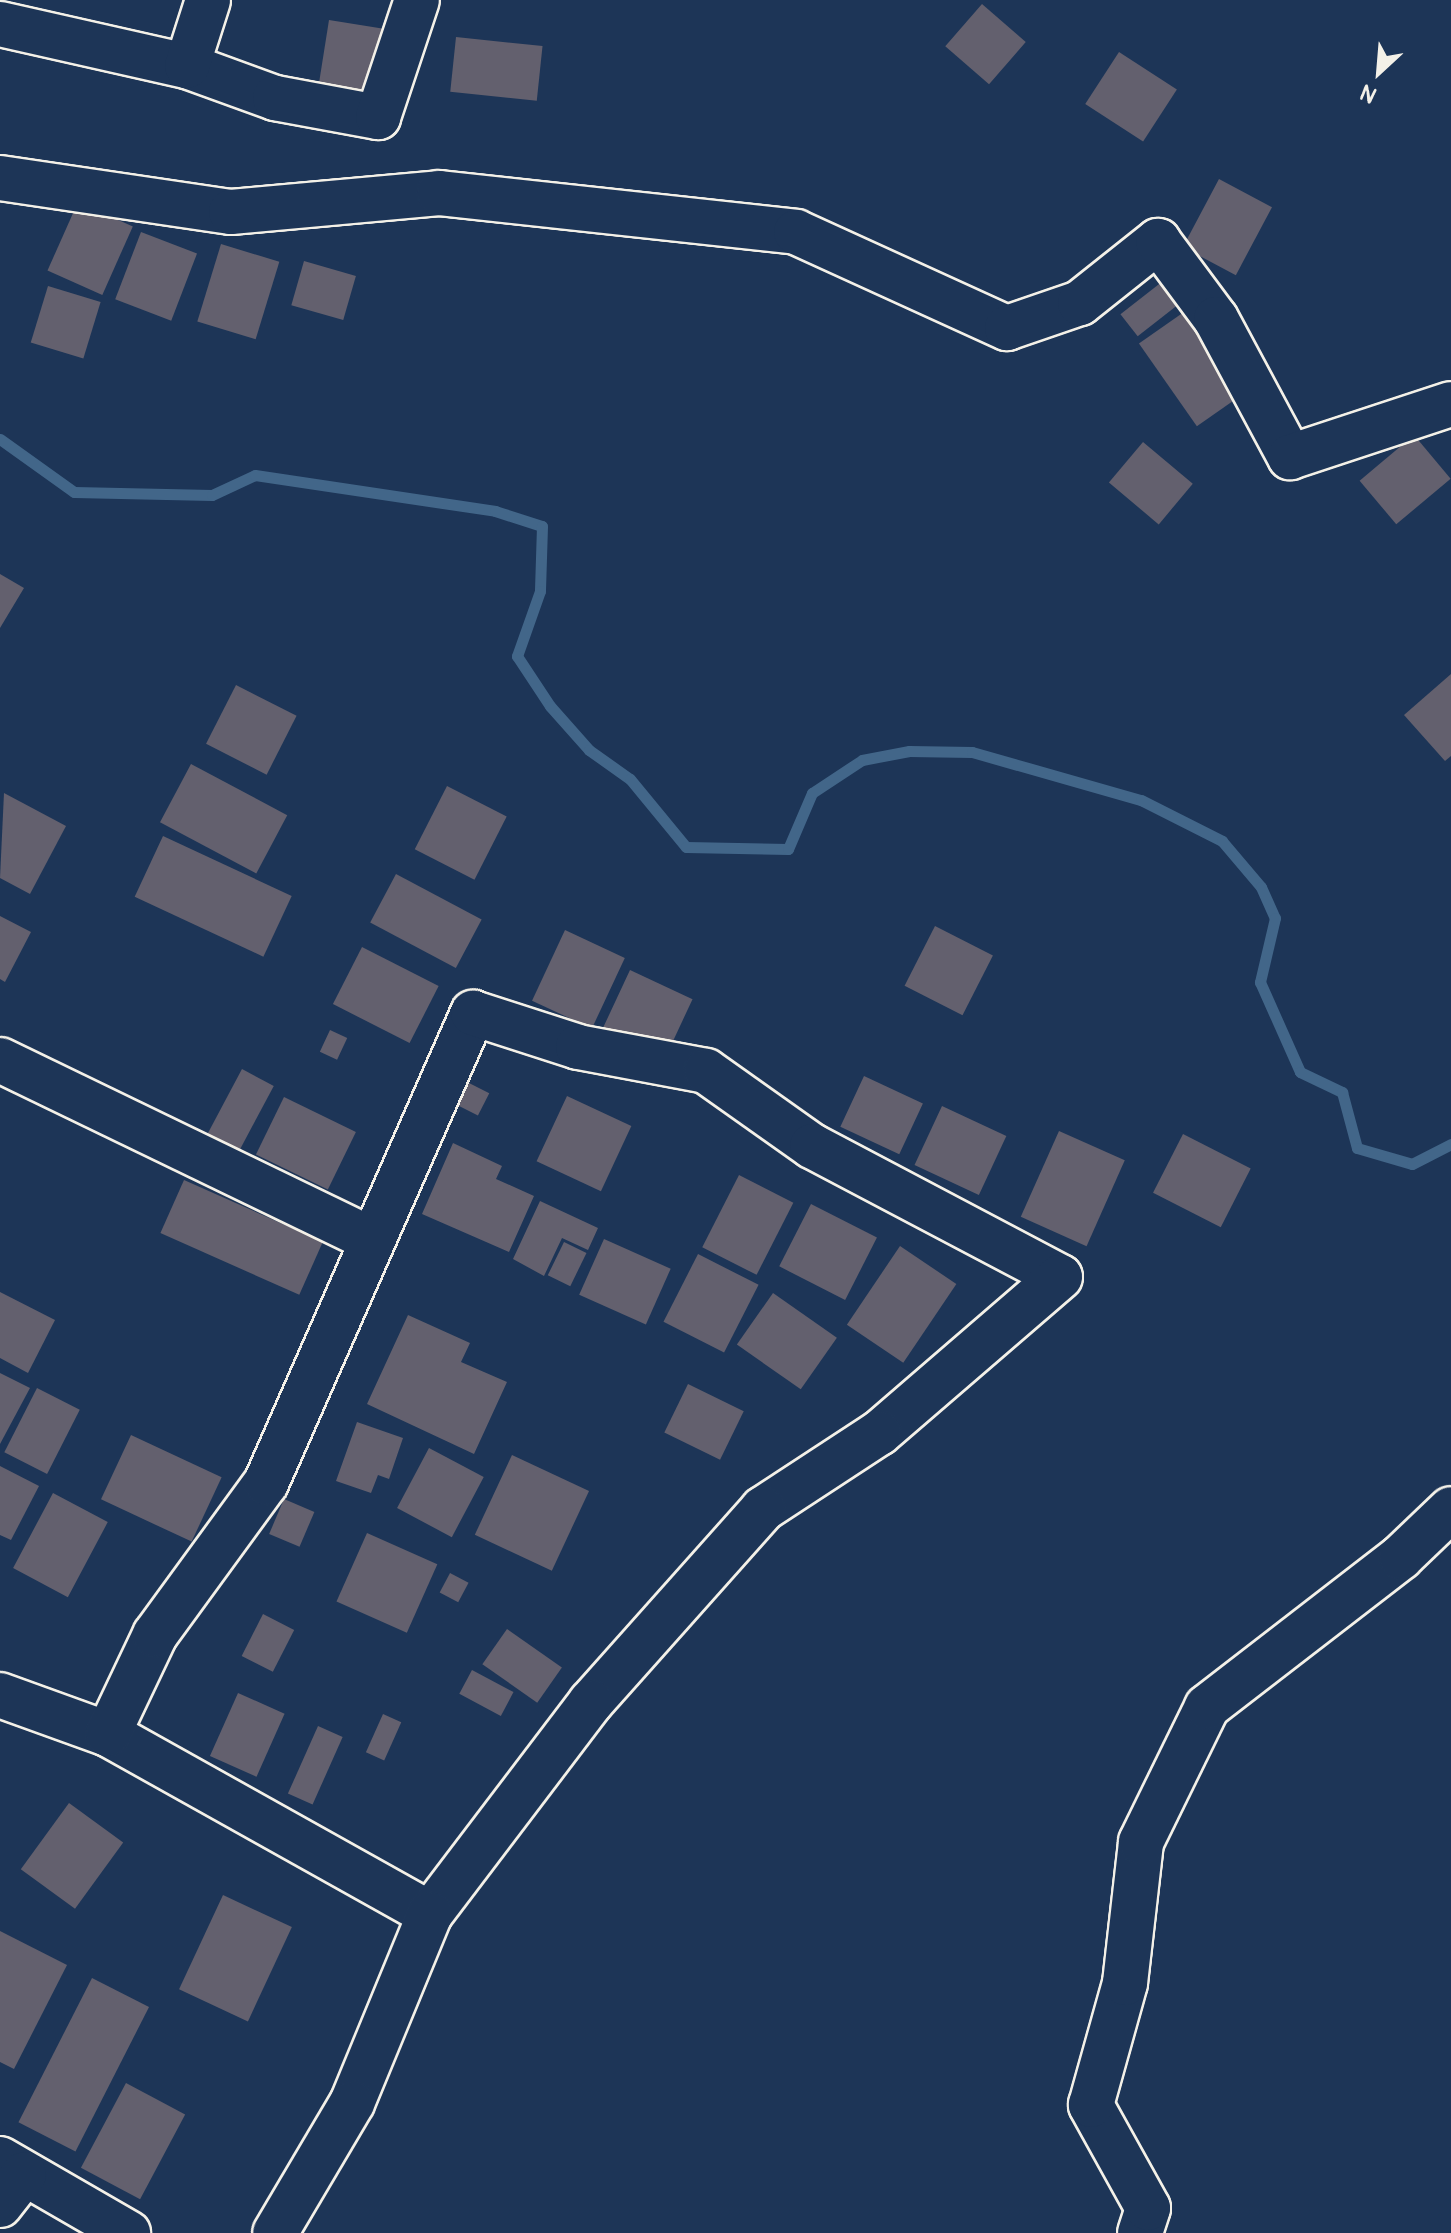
<!DOCTYPE html>
<style>
body{margin:0}
#map{position:relative;width:1451px;height:2233px;overflow:hidden;background:#1d3557;font-family:Pangolin,sans-serif}
div>[style]{position:absolute}
[style*='--x']{left:calc(var(--x)*1px);top:calc(var(--y)*1px);width:calc(var(--w)*1px);rotate:calc(var(--a)*1deg)}
.stream>*{height:11px;margin:-5.5px;padding:0 5.5px;transform-origin:5.5px;border-radius:5.5px;background:#426689}
.building>*{inset:0;background:#63606e;transform-origin:0 0}
.roads{filter:drop-shadow(2px 0 #f4f1e8) drop-shadow(-2px 0 #f4f1e8) drop-shadow(0 2px #f4f1e8) drop-shadow(0 -2px #f4f1e8)}
.minor>*{height:44px;margin:-22px;padding:0 22px;transform-origin:22px;border-radius:22px;background:#1d3557}
span{translate:-50% -50%;white-space:nowrap;text-align:center;line-height:1.15;-webkit-text-stroke:6px #1d3557;paint-order:stroke}
.north{position:absolute;left:1339px;top:32px;width:80px;height:80px;-webkit-text-stroke:6px #1d3557;paint-order:stroke;rotate:206deg;font-size:22px;font-weight:700;line-height:32px;text-align:center;color:#f4f1e8}
.north::after{content:'';display:block;margin:auto;width:28px;height:36px;background:#f4f1e8;clip-path:polygon(50% 0,100% 100%,50% 72%,0 100%)}
</style>
<div id="map">
<div class="stream">
<div style="--x:0;--y:439;--w:91;--a:35.6"></div>
<div style="--x:74;--y:492;--w:138;--a:1.2"></div>
<div style="--x:212;--y:495;--w:47;--a:-24.9"></div>
<div style="--x:255;--y:475;--w:243;--a:8.5"></div>
<div style="--x:495;--y:511;--w:49;--a:17.7"></div>
<div style="--x:542;--y:526;--w:65;--a:91.8"></div>
<div style="--x:540;--y:591;--w:69;--a:109.5"></div>
<div style="--x:517;--y:656;--w:60;--a:56.6"></div>
<div style="--x:550;--y:706;--w:59;--a:48.4"></div>
<div style="--x:589;--y:750;--w:50;--a:35.3"></div>
<div style="--x:630;--y:779;--w:88;--a:50.5"></div>
<div style="--x:686;--y:847;--w:102;--a:1.1"></div>
<div style="--x:788;--y:849;--w:61;--a:-66.8"></div>
<div style="--x:812;--y:793;--w:60;--a:-33.4"></div>
<div style="--x:862;--y:760;--w:48;--a:-10.8"></div>
<div style="--x:909;--y:751;--w:63;--a:0.9"></div>
<div style="--x:972;--y:752;--w:176;--a:15.9"></div>
<div style="--x:1141;--y:800;--w:91;--a:26.8"></div>
<div style="--x:1222;--y:841;--w:60;--a:49.7"></div>
<div style="--x:1261;--y:887;--w:34;--a:66"></div>
<div style="--x:1275;--y:918;--w:66;--a:103.2"></div>
<div style="--x:1260;--y:982;--w:98;--a:66"></div>
<div style="--x:1300;--y:1072;--w:47;--a:25.5"></div>
<div style="--x:1342;--y:1092;--w:58;--a:75"></div>
<div style="--x:1357;--y:1148;--w:57;--a:16.2"></div>
<div style="--x:1412;--y:1164;--w:44;--a:-27.1"></div>
</div>
<div class="building">
<div style="left:982px;top:4px;width:58px;height:56px;rotate:41deg"></div>
<div style="left:329px;top:20px;width:60px;height:73px;rotate:9deg"></div>
<div style="left:456px;top:37px;width:87px;height:55px;rotate:6deg"></div>
<div style="left:1119px;top:52px;width:69px;height:62px;rotate:33deg"></div>
<div style="left:1219px;top:179px;width:60px;height:77px;rotate:28deg"></div>
<div style="left:78px;top:202px;width:60px;height:75px;rotate:24deg"></div>
<div style="left:141px;top:232px;width:60px;height:72px;rotate:21deg"></div>
<div style="left:221px;top:244px;width:61px;height:81px;rotate:17deg"></div>
<div style="left:304px;top:261px;width:54px;height:46px;rotate:16deg"></div>
<div style="left:1163px;top:281px;width:28px;height:54px;rotate:52deg"></div>
<div style="left:48px;top:286px;width:55px;height:59px;rotate:17deg"></div>
<div style="left:1184px;top:312px;width:101px;height:55px;rotate:55deg"></div>
<div style="left:1414px;top:435px;width:57px;height:71px;rotate:50deg"></div>
<div style="left:1143px;top:442px;width:65px;height:53px;rotate:40deg"></div>
<div style="clip-path:polygon(0 574px,24px 588px,0 628px)"></div>
<div style="clip-path:polygon(1451px 674px,1451px 756px,1445px 761px,1404px 715px)"></div>
<div style="left:236px;top:685px;width:68px;height:66px;rotate:27deg"></div>
<div style="left:191px;top:764px;width:109px;height:66px;rotate:28deg"></div>
<div style="left:447px;top:786px;width:67px;height:71px;rotate:27deg"></div>
<div style="clip-path:polygon(4px 793px,66px 826px,30px 894px,0 878px)"></div>
<div style="left:163px;top:836px;width:142px;height:67px;rotate:25deg"></div>
<div style="left:396px;top:874px;width:97px;height:55px;rotate:28deg"></div>
<div style="clip-path:polygon(0 916px,31px 932px,5px 982px,0 979px)"></div>
<div style="left:935px;top:926px;width:65px;height:67px;rotate:27deg"></div>
<div style="left:565px;top:930px;width:66px;height:78px;rotate:25deg"></div>
<div style="left:362px;top:947px;width:86px;height:64px;rotate:27deg"></div>
<div style="left:630px;top:970px;width:69px;height:66px;rotate:25deg"></div>
<div style="left:330px;top:1030px;width:19px;height:24px;rotate:25deg"></div>
<div style="left:242px;top:1069px;width:36px;height:75px;rotate:28deg"></div>
<div style="left:864px;top:1076px;width:65px;height:56px;rotate:25deg"></div>
<div style="left:467px;top:1082px;width:25px;height:25px;rotate:27deg"></div>
<div style="left:567px;top:1096px;width:71px;height:72px;rotate:25deg"></div>
<div style="left:284px;top:1097px;width:80px;height:64px;rotate:26deg"></div>
<div style="left:942px;top:1106px;width:71px;height:65px;rotate:25deg"></div>
<div style="left:1059px;top:1131px;width:72px;height:94px;rotate:24deg"></div>
<div style="left:1183px;top:1134px;width:76px;height:66px;rotate:27deg"></div>
<div style="clip-path:polygon(453px 1143px,502px 1166px,496px 1179px,534px 1196px,509px 1252px,422px 1214px)"></div>
<div style="left:739px;top:1175px;width:61px;height:81px;rotate:27deg"></div>
<div style="left:184px;top:1180px;width:152px;height:58px;rotate:24deg"></div>
<div style="clip-path:polygon(540px 1201px,598px 1228px,588px 1250px,562px 1238px,544px 1276px,513px 1259px)"></div>
<div style="left:811px;top:1204px;width:74px;height:70px;rotate:27deg"></div>
<div style="left:604px;top:1239px;width:73px;height:61px;rotate:24deg"></div>
<div style="left:564px;top:1242px;width:25px;height:37px;rotate:26deg"></div>
<div style="left:900px;top:1246px;width:68px;height:95px;rotate:34deg"></div>
<div style="left:698px;top:1254px;width:68px;height:76px;rotate:27deg"></div>
<div style="clip-path:polygon(0 1292px,55px 1320px,28px 1373px,0 1358px)"></div>
<div style="left:773px;top:1293px;width:78px;height:63px;rotate:35deg"></div>
<div style="clip-path:polygon(408px 1315px,470px 1343px,461px 1362px,507px 1382px,474px 1454px,367px 1404px)"></div>
<div style="clip-path:polygon(0 1373px,30px 1388px,0 1444px)"></div>
<div style="left:688px;top:1384px;width:62px;height:54px;rotate:26deg"></div>
<div style="left:37px;top:1388px;width:48px;height:72px;rotate:27deg"></div>
<div style="clip-path:polygon(357px 1422px,403px 1438px,389px 1479px,378px 1475px,371px 1493px,336px 1481px)"></div>
<div style="left:131px;top:1435px;width:100px;height:71px;rotate:25deg"></div>
<div style="left:429px;top:1448px;width:62px;height:68px;rotate:28deg"></div>
<div style="left:512px;top:1455px;width:85px;height:88px;rotate:25deg"></div>
<div style="clip-path:polygon(0 1466px,39px 1486px,11px 1540px,0 1535px)"></div>
<div style="left:53px;top:1493px;width:62px;height:85px;rotate:28deg"></div>
<div style="left:284px;top:1499px;width:33px;height:38px;rotate:23deg"></div>
<div style="left:367px;top:1533px;width:77px;height:75px;rotate:24deg"></div>
<div style="left:450px;top:1573px;width:21px;height:22px;rotate:28deg"></div>
<div style="left:263px;top:1614px;width:35px;height:47px;rotate:27deg"></div>
<div style="left:507px;top:1629px;width:67px;height:43px;rotate:35deg"></div>
<div style="left:472px;top:1670px;width:47px;height:27px;rotate:28deg"></div>
<div style="left:238px;top:1693px;width:51px;height:69px;rotate:24deg"></div>
<div style="left:383px;top:1714px;width:20px;height:42px;rotate:24deg"></div>
<div style="left:318px;top:1726px;width:27px;height:74px;rotate:24deg"></div>
<div style="left:69px;top:1803px;width:67px;height:82px;rotate:36deg"></div>
<div style="left:223px;top:1895px;width:76px;height:104px;rotate:25deg"></div>
<div style="clip-path:polygon(0 1931px,67px 1965px,14px 2069px,0 2062px)"></div>
<div style="left:92px;top:1978px;width:64px;height:162px;rotate:27deg"></div>
<div style="left:126px;top:2083px;width:67px;height:96px;rotate:28deg"></div>
</div>
<div class="roads">
<div class="minor">
<div style="--x:0;--y:24;--w:192;--a:12.7"></div>
<div style="--x:187;--y:66;--w:94;--a:20"></div>
<div style="--x:275;--y:98;--w:105;--a:10.5"></div>
<div style="--x:378;--y:117;--w:123;--a:-71.6"></div>
<div style="--x:187;--y:66;--w:69;--a:-72.3"></div>
<div style="--x:0;--y:178;--w:233;--a:8.4"></div>
<div style="--x:231;--y:212;--w:209;--a:-5.2"></div>
<div style="--x:439;--y:193;--w:359;--a:6.2"></div>
<div style="--x:796;--y:232;--w:232;--a:24.5"></div>
<div style="--x:1007;--y:328;--w:77;--a:-18.9"></div>
<div style="--x:1080;--y:303;--w:100;--a:-38.5"></div>
<div style="--x:1158;--y:241;--w:97;--a:53.4"></div>
<div style="--x:1216;--y:319;--w:157;--a:61.8"></div>
<div style="--x:1290;--y:457;--w:169;--a:-18.2"></div>
<div style="--x:0;--y:1060;--w:410;--a:25.8"></div>
<div style="--x:0;--y:1695;--w:115;--a:19.9"></div>
<div style="--x:108;--y:1734;--w:369;--a:29.2"></div>
<div style="--x:108;--y:1734;--w:110;--a:-64.6"></div>
<div style="--x:155;--y:1635;--w:188;--a:-53.9"></div>
<div style="--x:266;--y:1483;--w:514;--a:-66.23"></div>
<div style="--x:473;--y:1013;--w:110;--a:17.9"></div>
<div style="--x:578;--y:1047;--w:130;--a:10.6"></div>
<div style="--x:706;--y:1071;--w:130;--a:35.3"></div>
<div style="--x:812;--y:1146;--w:280;--a:27.8"></div>
<div style="--x:1060;--y:1277;--w:239;--a:139.2"></div>
<div style="--x:879;--y:1433;--w:139;--a:146.8"></div>
<div style="--x:763;--y:1509;--w:259;--a:131.7"></div>
<div style="--x:591;--y:1702;--w:266;--a:127.2"></div>
<div style="--x:430;--y:1914;--w:204;--a:112.4"></div>
<div style="--x:352;--y:2103;--w:151;--a:120.6"></div>
<div style="--x:0;--y:2159;--w:148;--a:30"></div>
<div style="--x:0;--y:2205;--w:39;--a:-52"></div>
<div style="--x:1140;--y:2233;--w:26;--a:-72"></div>
<div style="--x:1148;--y:2208;--w:118;--a:-119"></div>
<div style="--x:1091;--y:2105;--w:127;--a:-74.4"></div>
<div style="--x:1125;--y:1983;--w:142;--a:-83.5"></div>
<div style="--x:1141;--y:1842;--w:150;--a:-63.9"></div>
<div style="--x:1207;--y:1707;--w:245;--a:-37.7"></div>
<div style="--x:1401;--y:1557;--w:69;--a:-43.8"></div>
</div>
</div>
<div class="north">N</div>
</div>
